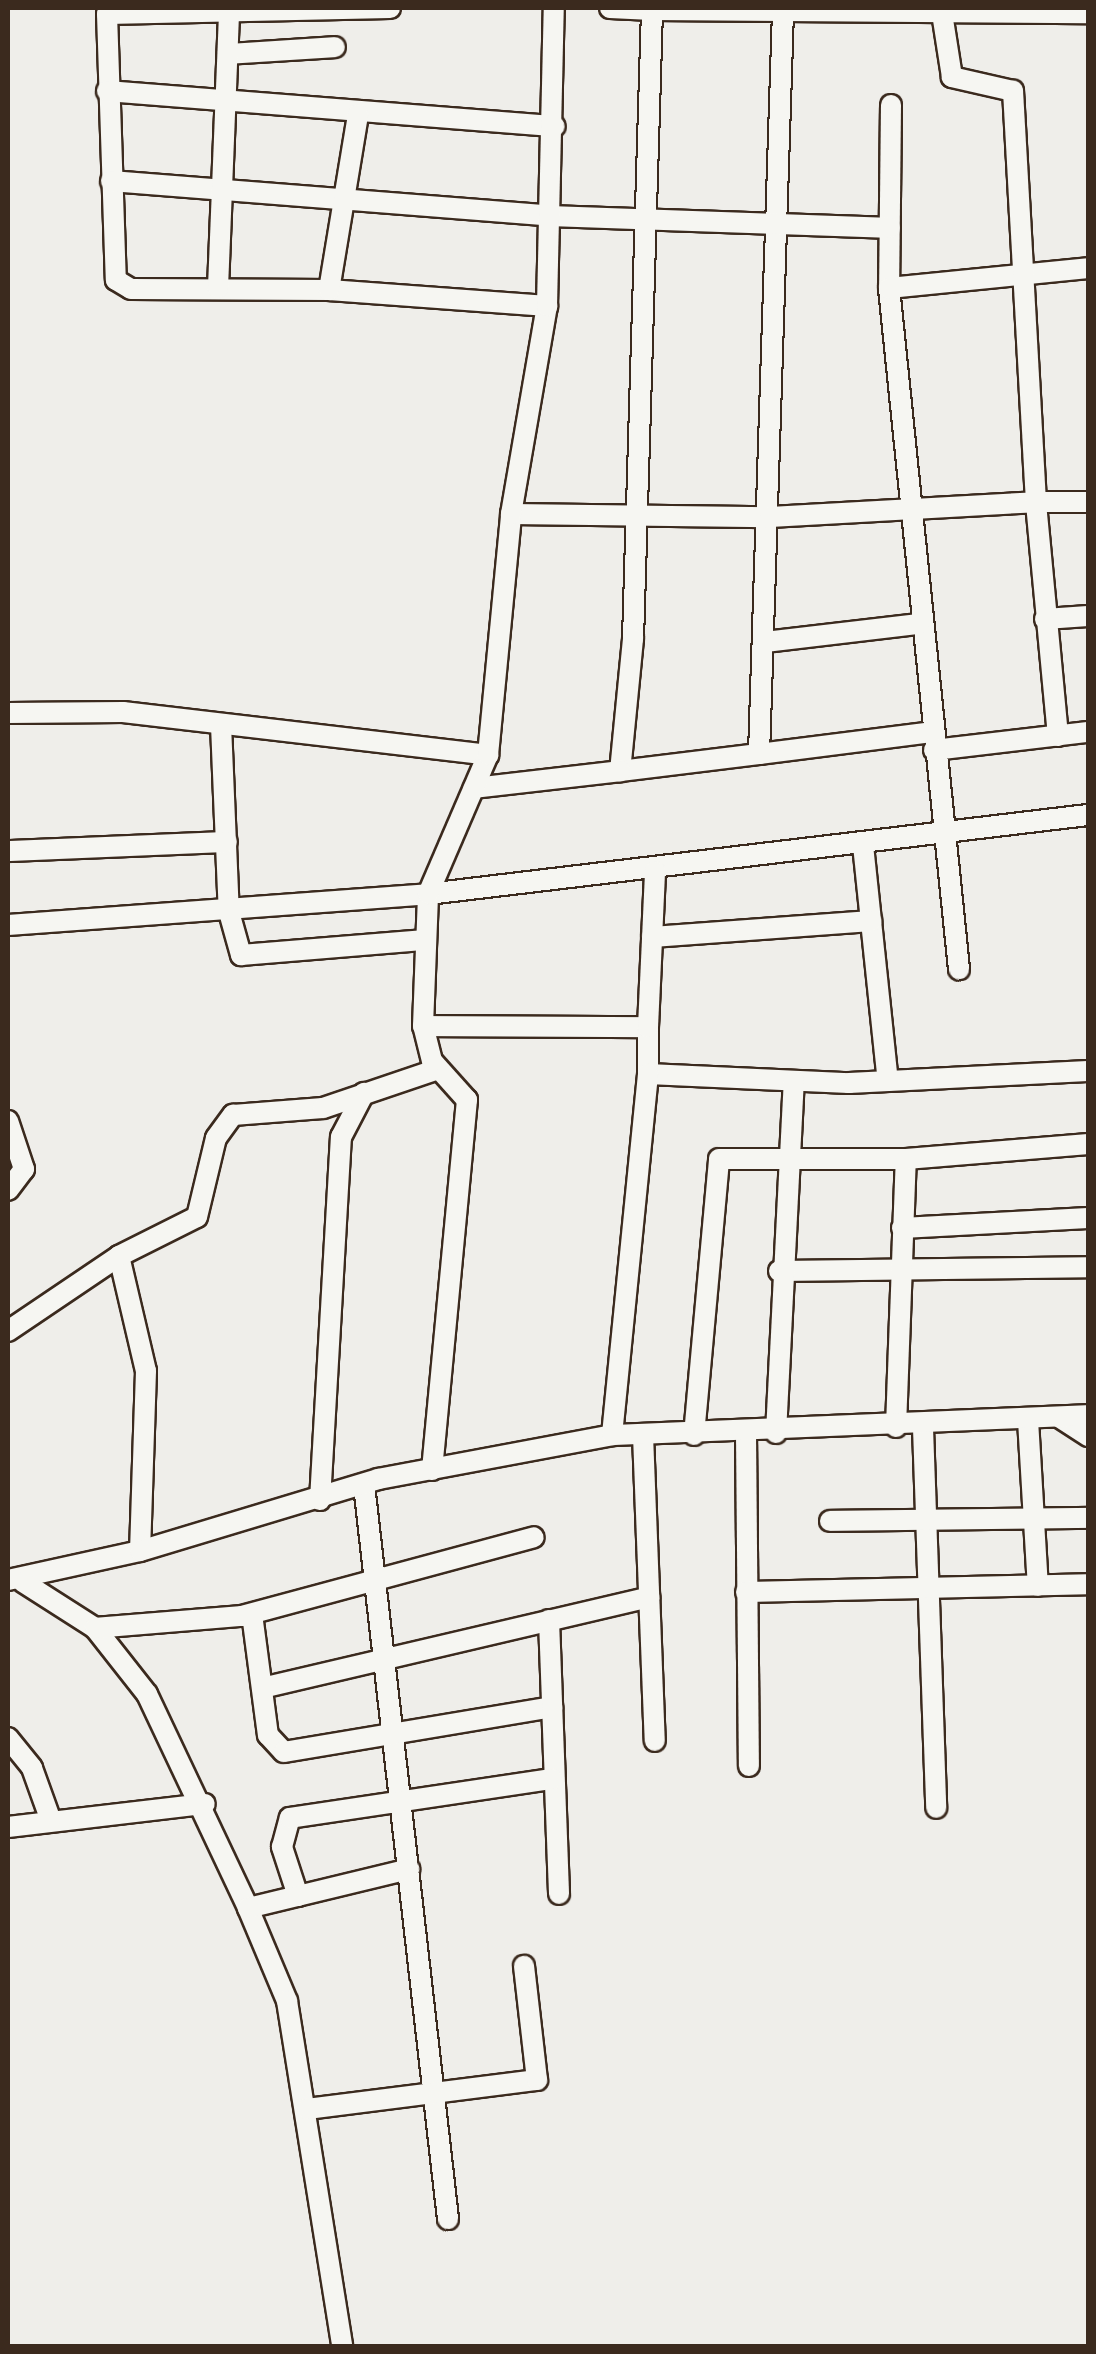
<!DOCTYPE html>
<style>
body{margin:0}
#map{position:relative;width:1096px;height:2354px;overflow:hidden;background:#efeeea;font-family:"Shantell Sans",sans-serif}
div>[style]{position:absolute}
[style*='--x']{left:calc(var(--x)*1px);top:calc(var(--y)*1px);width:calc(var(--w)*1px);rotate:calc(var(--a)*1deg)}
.roads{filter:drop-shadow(2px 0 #3b2a1e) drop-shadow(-2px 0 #3b2a1e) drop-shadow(0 2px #3b2a1e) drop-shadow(0 -2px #3b2a1e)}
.minor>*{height:20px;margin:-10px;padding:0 10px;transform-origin:10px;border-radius:10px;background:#f6f6f2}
span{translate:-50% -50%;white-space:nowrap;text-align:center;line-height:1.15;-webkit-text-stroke:8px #f6f6f2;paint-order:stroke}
.frame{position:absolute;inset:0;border:10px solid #3b2a1e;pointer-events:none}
</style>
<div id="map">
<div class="roads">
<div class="minor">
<div style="--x:390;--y:8;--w:283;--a:178.8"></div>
<div style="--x:107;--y:14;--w:266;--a:88.1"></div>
<div style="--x:116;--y:280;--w:17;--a:31"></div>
<div style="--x:131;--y:289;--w:198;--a:0.3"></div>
<div style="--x:329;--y:290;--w:219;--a:4.2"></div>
<div style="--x:610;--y:8;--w:42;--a:2.7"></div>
<div style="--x:652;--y:10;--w:629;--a:91.73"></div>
<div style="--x:633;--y:639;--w:133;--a:95.6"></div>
<div style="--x:620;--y:771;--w:140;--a:-7"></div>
<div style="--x:759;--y:754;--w:743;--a:-88.15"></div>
<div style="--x:783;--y:11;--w:305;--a:0.4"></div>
<div style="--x:652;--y:10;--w:131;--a:0.4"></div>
<div style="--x:228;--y:54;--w:107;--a:-3.7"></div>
<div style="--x:107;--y:91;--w:449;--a:4.5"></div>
<div style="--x:891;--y:105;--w:183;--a:90.6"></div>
<div style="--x:889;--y:288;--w:685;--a:84.13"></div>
<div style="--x:111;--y:181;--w:442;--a:4.5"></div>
<div style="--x:552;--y:216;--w:338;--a:2"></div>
<div style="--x:218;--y:288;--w:278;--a:-87.7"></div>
<div style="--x:889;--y:288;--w:200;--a:-5.7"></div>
<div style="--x:329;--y:290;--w:178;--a:-80.6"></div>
<div style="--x:511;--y:514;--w:259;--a:0.7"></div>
<div style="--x:770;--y:517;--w:266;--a:-3.2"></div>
<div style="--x:1036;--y:502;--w:412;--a:-93.2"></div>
<div style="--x:1013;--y:91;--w:63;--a:-167.1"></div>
<div style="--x:952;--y:77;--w:65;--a:-98.9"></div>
<div style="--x:1045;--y:619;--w:43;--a:-4"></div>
<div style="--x:765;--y:642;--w:155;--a:-6.7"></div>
<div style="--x:8;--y:713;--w:115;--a:-0.5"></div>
<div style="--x:123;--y:712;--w:368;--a:6.7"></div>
<div style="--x:221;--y:725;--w:187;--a:87.6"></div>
<div style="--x:229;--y:912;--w:45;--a:74.4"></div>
<div style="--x:241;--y:955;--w:185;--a:-4.7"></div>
<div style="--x:1058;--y:736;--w:235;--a:-95.4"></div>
<div style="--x:1036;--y:502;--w:52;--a:0"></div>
<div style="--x:934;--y:750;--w:155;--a:-6.7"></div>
<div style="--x:759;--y:754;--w:174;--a:-7.2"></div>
<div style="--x:474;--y:788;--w:147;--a:-6.6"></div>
<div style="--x:863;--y:845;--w:237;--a:84"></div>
<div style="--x:8;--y:851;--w:219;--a:-2.4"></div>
<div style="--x:8;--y:925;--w:421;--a:-4.2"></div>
<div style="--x:428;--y:894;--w:665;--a:-6.83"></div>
<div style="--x:652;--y:937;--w:220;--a:-4.2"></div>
<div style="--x:423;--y:1026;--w:225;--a:0.3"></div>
<div style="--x:648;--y:1027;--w:47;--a:90"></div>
<div style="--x:648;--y:1074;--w:201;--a:2.6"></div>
<div style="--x:849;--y:1083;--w:239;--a:-2.9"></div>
<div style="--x:648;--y:1027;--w:156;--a:-87.4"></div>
<div style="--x:8;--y:1121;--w:51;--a:71.6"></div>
<div style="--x:24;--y:1169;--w:26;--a:127"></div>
<div style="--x:902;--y:1228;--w:186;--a:-3.1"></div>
<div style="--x:119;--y:1256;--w:118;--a:76.8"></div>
<div style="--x:146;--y:1371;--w:180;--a:91.9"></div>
<div style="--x:779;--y:1271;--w:309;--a:-0.7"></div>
<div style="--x:8;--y:1331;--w:134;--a:-34"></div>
<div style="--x:119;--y:1256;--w:87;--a:-26.6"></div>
<div style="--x:197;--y:1217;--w:81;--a:-76.5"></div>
<div style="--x:216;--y:1138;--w:29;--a:-54"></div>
<div style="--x:233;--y:1115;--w:90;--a:-4.4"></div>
<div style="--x:323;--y:1108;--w:121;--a:-18.7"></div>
<div style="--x:1059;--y:1417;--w:35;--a:33"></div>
<div style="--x:1028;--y:1420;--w:166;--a:86.6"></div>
<div style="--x:896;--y:1427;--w:268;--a:-87.9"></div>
<div style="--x:923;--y:1428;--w:380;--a:88"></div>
<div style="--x:746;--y:1433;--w:333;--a:89.5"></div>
<div style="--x:776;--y:1433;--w:352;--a:-87.1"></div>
<div style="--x:612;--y:1435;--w:363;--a:-84.3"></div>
<div style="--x:643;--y:1435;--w:306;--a:87.8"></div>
<div style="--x:694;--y:1435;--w:277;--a:-84.8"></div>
<div style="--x:719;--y:1159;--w:187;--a:0"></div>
<div style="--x:906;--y:1159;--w:183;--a:-4.7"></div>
<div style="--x:432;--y:1470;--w:372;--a:-84.6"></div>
<div style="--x:467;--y:1100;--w:52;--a:-131.9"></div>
<div style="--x:432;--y:1061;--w:36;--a:-104"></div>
<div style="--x:423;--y:1026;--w:132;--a:-87.8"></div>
<div style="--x:428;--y:894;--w:151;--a:-66.7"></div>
<div style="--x:488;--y:755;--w:242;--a:-84.5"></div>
<div style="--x:511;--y:514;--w:211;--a:-80.2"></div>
<div style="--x:547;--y:306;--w:298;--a:-88.7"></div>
<div style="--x:364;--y:1485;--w:739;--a:83.47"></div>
<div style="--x:320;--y:1500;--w:364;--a:-86.7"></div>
<div style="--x:341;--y:1137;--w:50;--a:-62.4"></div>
<div style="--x:830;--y:1521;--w:258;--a:-0.7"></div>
<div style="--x:8;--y:1580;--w:135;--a:-12.4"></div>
<div style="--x:140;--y:1551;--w:249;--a:-16.8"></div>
<div style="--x:378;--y:1479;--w:238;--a:-10.6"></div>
<div style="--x:612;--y:1435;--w:476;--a:-2.4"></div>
<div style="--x:23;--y:1582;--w:85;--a:32.6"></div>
<div style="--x:95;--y:1628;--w:84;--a:51.8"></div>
<div style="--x:147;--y:1694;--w:237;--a:64.7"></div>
<div style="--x:248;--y:1908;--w:101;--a:67.2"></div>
<div style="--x:287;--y:2001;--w:349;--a:80.9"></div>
<div style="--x:746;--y:1592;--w:342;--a:-1.3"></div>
<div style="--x:252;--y:1614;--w:122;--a:82.5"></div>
<div style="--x:268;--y:1735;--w:23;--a:47"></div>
<div style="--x:284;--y:1752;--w:272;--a:-9.5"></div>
<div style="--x:549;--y:1620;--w:274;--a:87.9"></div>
<div style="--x:95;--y:1628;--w:147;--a:-4.7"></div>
<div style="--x:242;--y:1616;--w:302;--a:-15.1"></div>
<div style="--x:262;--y:1688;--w:398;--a:-13.2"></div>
<div style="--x:8;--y:1738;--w:38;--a:51"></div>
<div style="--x:32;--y:1768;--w:56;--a:70.3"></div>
<div style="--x:8;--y:1827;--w:198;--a:-6.7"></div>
<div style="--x:298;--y:1896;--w:52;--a:-108.1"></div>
<div style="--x:282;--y:1847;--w:30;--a:-75"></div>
<div style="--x:290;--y:1818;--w:265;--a:-8.5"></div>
<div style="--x:248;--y:1908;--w:166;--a:-13.6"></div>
<div style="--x:307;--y:2109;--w:232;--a:-7.2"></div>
<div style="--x:537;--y:2080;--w:115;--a:-96.5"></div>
</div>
</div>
<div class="frame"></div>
</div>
